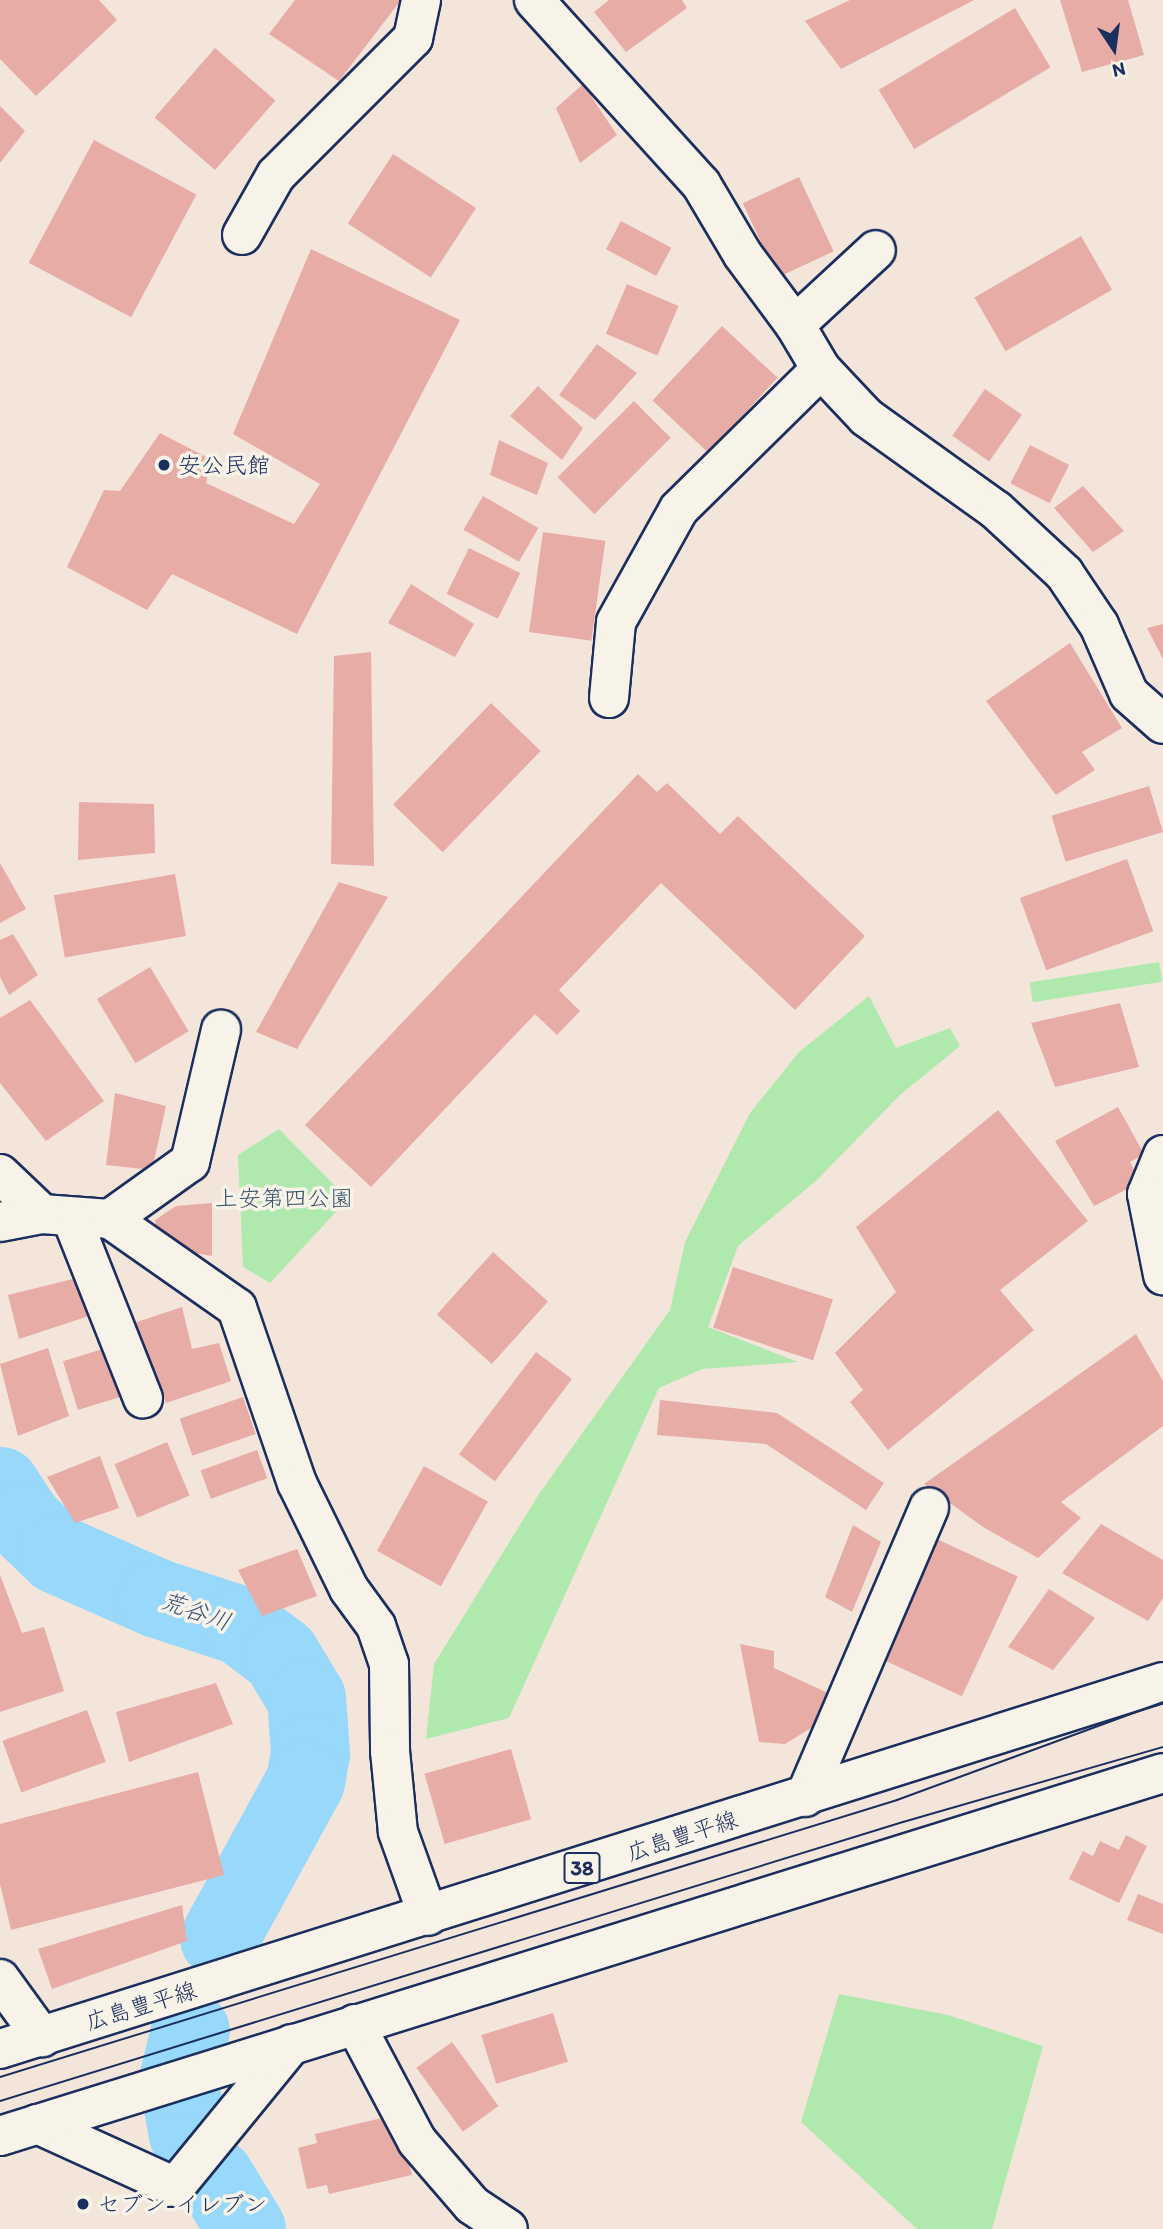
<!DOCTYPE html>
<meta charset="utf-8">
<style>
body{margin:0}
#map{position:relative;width:1163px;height:2229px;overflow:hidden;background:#f4e5db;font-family:Itim,"Klee One",sans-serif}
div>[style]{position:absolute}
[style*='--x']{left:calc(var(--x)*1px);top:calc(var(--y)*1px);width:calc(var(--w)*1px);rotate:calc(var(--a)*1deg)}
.green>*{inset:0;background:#b0e9ad;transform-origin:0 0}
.river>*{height:79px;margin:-39.5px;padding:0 39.5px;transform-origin:39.5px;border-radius:39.5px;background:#98d8fa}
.building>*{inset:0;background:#e7aca6;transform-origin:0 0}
.roads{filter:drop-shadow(2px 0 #1b2f5e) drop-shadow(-2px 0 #1b2f5e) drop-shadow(0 2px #1b2f5e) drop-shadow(0 -2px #1b2f5e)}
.minor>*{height:38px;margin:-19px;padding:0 19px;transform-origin:19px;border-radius:19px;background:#f7f3e8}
.major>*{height:38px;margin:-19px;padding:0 19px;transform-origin:19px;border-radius:19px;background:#f7f3e8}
.tram>*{height:2px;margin:-1px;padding:0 1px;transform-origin:1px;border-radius:1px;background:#1b2f5e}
.dots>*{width:19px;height:19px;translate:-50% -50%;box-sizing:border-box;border:4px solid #f7f3e8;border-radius:50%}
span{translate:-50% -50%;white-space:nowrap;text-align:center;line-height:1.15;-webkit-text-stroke:7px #f7f3e8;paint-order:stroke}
.shield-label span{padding:2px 5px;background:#f7f3e8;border:2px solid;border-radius:5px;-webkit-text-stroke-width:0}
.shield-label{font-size:21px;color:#1b2f5e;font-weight:700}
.poi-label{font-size:23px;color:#1b2f5e}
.left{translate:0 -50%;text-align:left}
.park-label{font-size:23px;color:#39546e}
.street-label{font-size:23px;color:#1b2f5e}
.water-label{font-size:24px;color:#34517d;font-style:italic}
.north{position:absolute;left:1079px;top:14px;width:70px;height:70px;-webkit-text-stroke:5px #f7f3e8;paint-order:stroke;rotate:167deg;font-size:19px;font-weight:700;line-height:28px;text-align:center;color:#1b2f5e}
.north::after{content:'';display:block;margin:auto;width:24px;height:32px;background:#1b2f5e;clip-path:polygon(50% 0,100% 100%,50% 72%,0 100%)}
</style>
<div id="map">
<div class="green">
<div style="left:1159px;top:962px;width:20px;height:131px;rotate:81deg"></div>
<div style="clip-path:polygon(869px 996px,896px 1048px,950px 1028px,960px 1046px,900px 1095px,816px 1181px,738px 1246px,708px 1327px,798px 1362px,702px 1369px,659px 1388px,509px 1718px,426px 1739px,434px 1664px,539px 1494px,670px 1310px,685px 1242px,750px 1113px,799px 1052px)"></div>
<div style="clip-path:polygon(279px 1129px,348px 1199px,270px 1283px,243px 1267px,238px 1155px)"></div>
<div style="clip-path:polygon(839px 1994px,948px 2015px,1043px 2046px,992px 2229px,917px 2229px,801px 2122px)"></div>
</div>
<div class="river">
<div style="--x:0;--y:1486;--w:42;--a:56.7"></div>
<div style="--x:23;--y:1521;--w:47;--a:44.1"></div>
<div style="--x:57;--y:1554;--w:109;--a:23.7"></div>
<div style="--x:157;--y:1598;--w:87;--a:18"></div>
<div style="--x:240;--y:1625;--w:50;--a:36.9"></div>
<div style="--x:280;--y:1655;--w:50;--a:58.8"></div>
<div style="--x:306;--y:1698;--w:55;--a:85.8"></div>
<div style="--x:310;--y:1753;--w:28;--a:100"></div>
<div style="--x:305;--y:1781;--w:179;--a:118.7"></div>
<div style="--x:188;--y:2134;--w:55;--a:-100.5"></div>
<div style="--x:178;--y:2080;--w:51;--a:-76.5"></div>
<div style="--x:214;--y:2177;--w:61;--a:58.4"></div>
</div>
<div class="building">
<div style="clip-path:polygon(0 0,99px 0,117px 20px,36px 96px,0 59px)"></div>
<div style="clip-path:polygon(295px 0,401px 0,339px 81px,269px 34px)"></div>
<div style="clip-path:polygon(609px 0,682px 0,687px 8px,626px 52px,594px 12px)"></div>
<div style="clip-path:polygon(850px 0,974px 0,841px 69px,805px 21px)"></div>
<div style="clip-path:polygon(1060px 0,1128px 0,1144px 55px,1082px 72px)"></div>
<div style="left:1015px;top:8px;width:69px;height:159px;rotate:59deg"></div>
<div style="left:215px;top:48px;width:80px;height:92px;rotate:41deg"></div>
<div style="clip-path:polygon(583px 84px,617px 135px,580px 163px,556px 108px)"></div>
<div style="clip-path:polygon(0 106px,25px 131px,0 163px)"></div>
<div style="left:94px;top:140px;width:116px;height:139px;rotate:28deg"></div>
<div style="left:393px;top:154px;width:99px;height:83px;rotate:33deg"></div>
<div style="left:799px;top:177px;width:82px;height:62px;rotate:65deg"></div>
<div style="left:621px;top:221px;width:57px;height:32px;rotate:28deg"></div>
<div style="left:1081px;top:236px;width:62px;height:123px;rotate:60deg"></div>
<div style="clip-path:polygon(311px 249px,460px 320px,297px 634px,172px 574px,147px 610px,67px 567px,104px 490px,120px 491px,160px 433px,212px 460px,206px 483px,294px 524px,320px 484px,233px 434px)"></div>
<div style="left:627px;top:284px;width:56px;height:54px;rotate:23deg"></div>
<div style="left:722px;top:326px;width:76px;height:102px;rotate:43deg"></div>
<div style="clip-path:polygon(597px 344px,637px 373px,595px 420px,559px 395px)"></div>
<div style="clip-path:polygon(538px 386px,583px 428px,562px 460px,510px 416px)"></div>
<div style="left:985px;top:389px;width:45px;height:57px;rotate:35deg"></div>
<div style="left:634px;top:401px;width:52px;height:108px;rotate:45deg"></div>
<div style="clip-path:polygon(499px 440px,548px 463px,537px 495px,490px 475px)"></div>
<div style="left:1030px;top:445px;width:44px;height:43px;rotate:27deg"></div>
<div style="clip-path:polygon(1083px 486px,1124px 531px,1093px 552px,1054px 508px)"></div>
<div style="left:483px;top:496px;width:64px;height:39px;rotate:30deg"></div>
<div style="left:543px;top:532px;width:63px;height:101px;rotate:8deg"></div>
<div style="left:469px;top:548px;width:57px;height:51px;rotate:26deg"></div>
<div style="clip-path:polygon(411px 584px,474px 624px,455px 657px,388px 623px)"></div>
<div style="clip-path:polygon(1163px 624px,1163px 659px,1147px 628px)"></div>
<div style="clip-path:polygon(1070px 643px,1122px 728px,1082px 752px,1095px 770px,1056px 795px,986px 701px)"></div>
<div style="clip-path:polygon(371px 652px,374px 866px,331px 864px,334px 656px)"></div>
<div style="left:491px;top:703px;width:69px;height:141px;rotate:44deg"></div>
<div style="clip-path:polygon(638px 774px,657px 792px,667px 783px,720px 834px,738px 816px,865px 936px,795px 1010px,661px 883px,559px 990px,580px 1011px,557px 1035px,535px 1014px,371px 1187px,305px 1125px)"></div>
<div style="left:1149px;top:786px;width:48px;height:102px;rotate:73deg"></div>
<div style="clip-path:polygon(79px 802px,154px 804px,155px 853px,78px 860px)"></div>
<div style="left:1127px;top:859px;width:77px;height:114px;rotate:70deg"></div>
<div style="clip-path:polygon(0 863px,26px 909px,0 923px)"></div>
<div style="left:175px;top:874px;width:63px;height:123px;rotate:80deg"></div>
<div style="clip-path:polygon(339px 882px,388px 897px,297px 1049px,256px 1032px)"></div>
<div style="clip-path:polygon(13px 934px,38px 975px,9px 995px,0 977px,0 940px)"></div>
<div style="left:150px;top:967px;width:75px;height:62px;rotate:59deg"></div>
<div style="clip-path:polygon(30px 1000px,104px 1101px,46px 1141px,0 1083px,0 1018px)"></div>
<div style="clip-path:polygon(1120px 1003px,1139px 1067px,1055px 1087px,1031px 1023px)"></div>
<div style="clip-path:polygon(115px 1093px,166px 1106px,152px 1170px,106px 1165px)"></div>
<div style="clip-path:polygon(1118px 1107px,1144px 1154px,1130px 1162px,1141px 1182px,1094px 1206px,1055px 1141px)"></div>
<div style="clip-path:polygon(998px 1110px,1088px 1221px,1000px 1290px,1034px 1330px,888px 1450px,850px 1402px,863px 1390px,835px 1353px,896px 1292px,856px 1227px)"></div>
<div style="clip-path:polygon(212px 1203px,212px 1256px,160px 1247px,155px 1220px,176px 1206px)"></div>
<div style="left:493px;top:1252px;width:74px;height:84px;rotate:42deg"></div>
<div style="left:733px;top:1267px;width:105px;height:64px;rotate:18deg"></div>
<div style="clip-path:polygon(77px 1278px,89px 1316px,19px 1339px,8px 1295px)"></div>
<div style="clip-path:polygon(182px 1307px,192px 1349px,219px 1343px,231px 1381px,166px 1403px,134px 1323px)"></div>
<div style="clip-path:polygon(1136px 1334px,1163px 1381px,1163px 1426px,1061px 1502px,1081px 1518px,1038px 1558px,983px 1527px,924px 1484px)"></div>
<div style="clip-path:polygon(48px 1348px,69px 1416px,18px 1436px,0 1364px)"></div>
<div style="left:106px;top:1348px;width:51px;height:45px;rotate:73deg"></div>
<div style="left:536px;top:1352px;width:45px;height:128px;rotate:37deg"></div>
<div style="left:243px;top:1397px;width:39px;height:67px;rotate:71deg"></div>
<div style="clip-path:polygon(660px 1400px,777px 1413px,884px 1483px,866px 1510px,766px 1444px,657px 1435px)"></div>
<div style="left:167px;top:1442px;width:58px;height:57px;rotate:67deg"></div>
<div style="left:257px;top:1450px;width:30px;height:60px;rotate:70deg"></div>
<div style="clip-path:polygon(100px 1456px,119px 1508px,75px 1523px,47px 1477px)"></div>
<div style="left:424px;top:1466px;width:73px;height:97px;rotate:29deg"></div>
<div style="clip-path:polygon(1101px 1524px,1163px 1560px,1163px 1598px,1148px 1621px,1062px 1573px)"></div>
<div style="clip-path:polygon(853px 1525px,881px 1542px,852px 1612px,825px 1597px)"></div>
<div style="left:937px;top:1539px;width:89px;height:132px;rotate:25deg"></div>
<div style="clip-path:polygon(297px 1549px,317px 1596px,262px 1616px,238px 1570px)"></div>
<div style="clip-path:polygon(0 1575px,22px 1633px,44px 1627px,64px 1691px,0 1712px)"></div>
<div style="clip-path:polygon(1049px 1589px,1095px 1618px,1053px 1670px,1008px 1647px)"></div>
<div style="clip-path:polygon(740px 1644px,774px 1651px,774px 1668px,832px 1695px,821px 1722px,785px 1744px,759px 1742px)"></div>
<div style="clip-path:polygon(216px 1683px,233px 1724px,129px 1762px,116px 1712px)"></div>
<div style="left:87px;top:1710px;width:55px;height:90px;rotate:70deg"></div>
<div style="left:511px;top:1749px;width:73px;height:90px;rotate:74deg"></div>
<div style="clip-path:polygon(198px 1772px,224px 1875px,11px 1930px,0 1884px,0 1824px)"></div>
<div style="clip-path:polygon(1126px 1835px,1147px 1846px,1119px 1903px,1069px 1879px,1083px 1851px,1093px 1856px,1100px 1841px,1119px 1850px)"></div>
<div style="clip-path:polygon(1138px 1894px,1163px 1904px,1163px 1934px,1127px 1920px)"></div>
<div style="clip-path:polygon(182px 1905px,187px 1941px,52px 1989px,38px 1949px)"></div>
<div style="left:553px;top:2013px;width:51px;height:75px;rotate:73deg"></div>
<div style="left:452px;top:2042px;width:79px;height:44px;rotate:54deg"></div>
<div style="clip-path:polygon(398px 2114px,412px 2175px,329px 2194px,327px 2185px,307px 2189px,298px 2148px,317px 2143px,315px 2134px)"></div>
</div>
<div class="roads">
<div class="minor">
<div style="--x:534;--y:0;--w:248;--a:47.8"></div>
<div style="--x:701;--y:184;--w:82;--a:59.4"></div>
<div style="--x:743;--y:255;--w:87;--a:53.4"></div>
<div style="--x:795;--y:325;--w:51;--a:59.4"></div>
<div style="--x:821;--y:369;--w:66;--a:46.8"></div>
<div style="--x:866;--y:417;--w:160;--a:35.6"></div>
<div style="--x:996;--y:510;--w:93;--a:42.8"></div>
<div style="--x:1064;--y:573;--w:63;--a:56.1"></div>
<div style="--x:1099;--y:625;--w:75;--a:66.5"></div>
<div style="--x:1129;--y:694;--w:45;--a:41.4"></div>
<div style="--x:242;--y:235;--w:69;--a:-60.5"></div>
<div style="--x:276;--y:175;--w:194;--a:-45"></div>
<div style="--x:413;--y:38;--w:39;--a:-78"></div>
<div style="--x:795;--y:325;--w:110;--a:-42.8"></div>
<div style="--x:609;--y:698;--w:76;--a:-84.7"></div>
<div style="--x:616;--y:622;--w:129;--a:-60.9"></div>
<div style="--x:679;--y:509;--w:199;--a:-44.6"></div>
<div style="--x:1163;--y:1155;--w:42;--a:112.3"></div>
<div style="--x:1147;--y:1194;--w:83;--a:78.8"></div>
<div style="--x:0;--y:1174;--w:58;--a:43.6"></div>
<div style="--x:42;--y:1214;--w:68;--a:4.2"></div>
<div style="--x:110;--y:1219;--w:155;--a:35"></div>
<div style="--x:237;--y:1308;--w:185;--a:71.1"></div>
<div style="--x:297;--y:1483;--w:118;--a:63.9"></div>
<div style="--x:349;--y:1589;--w:46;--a:53.9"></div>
<div style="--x:376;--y:1626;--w:40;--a:71.1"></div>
<div style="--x:389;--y:1664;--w:87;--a:89.3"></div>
<div style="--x:390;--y:1751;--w:81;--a:84.4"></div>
<div style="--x:398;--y:1832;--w:89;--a:70.3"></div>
<div style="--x:72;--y:1219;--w:193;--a:68.4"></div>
<div style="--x:110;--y:1219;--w:98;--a:-35.5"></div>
<div style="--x:190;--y:1162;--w:136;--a:-76.8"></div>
<div style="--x:0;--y:1222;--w:43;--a:-10.8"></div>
<div style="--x:805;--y:1797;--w:315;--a:-66.8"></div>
<div style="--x:0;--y:1979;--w:72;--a:54.1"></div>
<div style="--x:355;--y:2024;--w:132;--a:62.1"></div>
<div style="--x:417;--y:2141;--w:84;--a:49.3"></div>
<div style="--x:472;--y:2205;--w:43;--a:33.7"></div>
<div style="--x:37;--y:2124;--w:152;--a:24.5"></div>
<div style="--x:175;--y:2187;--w:185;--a:-50.7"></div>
</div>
<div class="major">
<div style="--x:0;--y:2049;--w:1220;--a:-17.51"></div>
<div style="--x:0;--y:2136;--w:1218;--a:-17.33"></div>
</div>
</div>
<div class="tram">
<div style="--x:0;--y:2077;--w:939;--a:-17.16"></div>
<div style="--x:897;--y:1800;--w:283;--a:-20.2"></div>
<div style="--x:0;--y:2101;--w:945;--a:-17.17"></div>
<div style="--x:903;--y:1822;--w:271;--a:-16.1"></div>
</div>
<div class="dots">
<div style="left:164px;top:465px;background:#1b2f5e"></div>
<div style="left:83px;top:2204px;background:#1b2f5e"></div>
</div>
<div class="shield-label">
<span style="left:582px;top:1868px">38</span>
</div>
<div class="poi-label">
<span class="left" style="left:178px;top:465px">安公民館</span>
<span class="left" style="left:97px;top:2204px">セブン-イレブン</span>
</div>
<div class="park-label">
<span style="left:284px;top:1198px">上安第四公園</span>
</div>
<div class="street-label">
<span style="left:682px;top:1836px;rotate:-18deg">広島豊平線</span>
<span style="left:141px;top:2006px;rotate:-17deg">広島豊平線</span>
</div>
<div class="water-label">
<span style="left:196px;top:1611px;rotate:19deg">荒谷川</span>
</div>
<div class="north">N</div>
</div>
